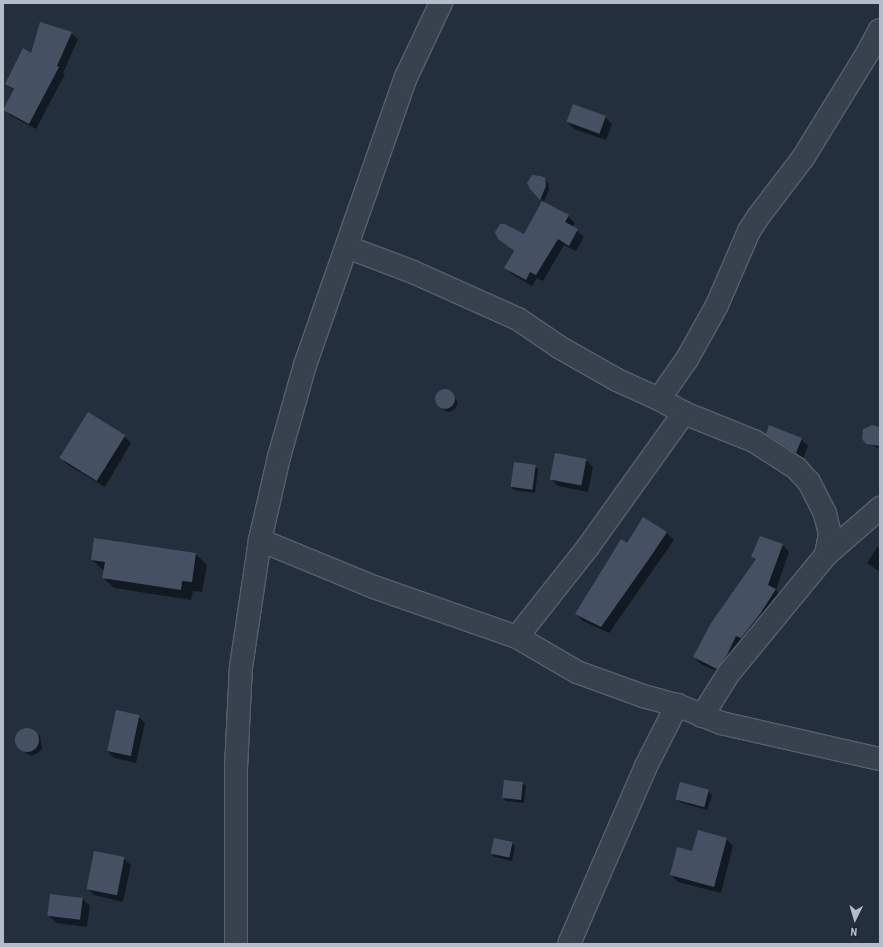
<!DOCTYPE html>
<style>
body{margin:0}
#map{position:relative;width:883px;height:947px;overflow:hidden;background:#242f3e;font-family:"Roboto Condensed",sans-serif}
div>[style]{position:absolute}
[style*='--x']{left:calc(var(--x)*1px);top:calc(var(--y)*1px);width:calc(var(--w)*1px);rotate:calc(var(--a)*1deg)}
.shadow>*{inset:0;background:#0007}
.building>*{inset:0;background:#455162;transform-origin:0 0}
.round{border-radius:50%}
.roads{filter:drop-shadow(1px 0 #565f6c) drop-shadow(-1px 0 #565f6c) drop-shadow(0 1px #565f6c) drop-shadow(0 -1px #565f6c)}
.minor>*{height:22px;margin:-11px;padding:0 11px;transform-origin:11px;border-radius:11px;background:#38414e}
span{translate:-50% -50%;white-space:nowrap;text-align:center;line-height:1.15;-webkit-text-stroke:3.5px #1d2633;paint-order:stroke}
.frame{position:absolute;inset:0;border:4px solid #b4bcc9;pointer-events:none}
.north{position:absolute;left:835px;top:899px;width:40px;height:40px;-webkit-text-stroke:3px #1d2633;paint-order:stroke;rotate:185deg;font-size:11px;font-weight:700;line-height:16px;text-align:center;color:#b4bcc9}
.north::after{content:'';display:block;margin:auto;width:14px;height:18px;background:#b4bcc9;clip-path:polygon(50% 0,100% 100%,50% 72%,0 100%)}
</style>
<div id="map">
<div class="shadow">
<div style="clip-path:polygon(71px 33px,78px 39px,63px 73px,65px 74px,36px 129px,11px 116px,5px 110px,14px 91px,6px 84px,32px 54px)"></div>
<div style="clip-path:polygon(605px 117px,612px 124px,606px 140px,574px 129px,567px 122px)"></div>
<div style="clip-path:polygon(544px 179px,548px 183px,549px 190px,543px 203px,568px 216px,575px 223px,572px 227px,584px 237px,576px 251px,564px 245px,543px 281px,537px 278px,532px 286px,512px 274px,506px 268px,515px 252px,498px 239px,524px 235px,543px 201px,530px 188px)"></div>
<div style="clip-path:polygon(445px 390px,452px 394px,458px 402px,455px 409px,450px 412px,445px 411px,437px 403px,437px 396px)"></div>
<div style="clip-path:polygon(88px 414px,124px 436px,131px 443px,105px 487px,68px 465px,61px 458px)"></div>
<div style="clip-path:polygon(868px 426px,877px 428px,880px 431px,880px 447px,877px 448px,865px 441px,862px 433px)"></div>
<div style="clip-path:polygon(767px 434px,801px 439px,808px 446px,803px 459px,774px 441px)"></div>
<div style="clip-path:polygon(586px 460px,593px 467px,588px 492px,558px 486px,551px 479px)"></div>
<div style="clip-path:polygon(535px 466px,538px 469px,535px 493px,514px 490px,511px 487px)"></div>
<div style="clip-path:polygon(643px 519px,667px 533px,674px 540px,609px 633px,583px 621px,576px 614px,628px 544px)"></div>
<div style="clip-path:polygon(95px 539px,196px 554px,207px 565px,202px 592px,193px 591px,191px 600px,114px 588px,103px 577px,104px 571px,92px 560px)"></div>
<div style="clip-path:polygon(782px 544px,789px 552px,776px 590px,782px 596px,724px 675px,701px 664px,694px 657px,756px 560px,753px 557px)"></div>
<div style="clip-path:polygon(877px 547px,880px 549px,880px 572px,867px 563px)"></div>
<div style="clip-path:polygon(138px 716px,145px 723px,136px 763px,114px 758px,107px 751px)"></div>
<div style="clip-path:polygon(26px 729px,36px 733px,40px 736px,42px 748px,38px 753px,31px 756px,20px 749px,16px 739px,19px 732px)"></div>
<div style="clip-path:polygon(523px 783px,526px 786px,524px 803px,506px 801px,503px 798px)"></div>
<div style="clip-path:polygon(708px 791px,712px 795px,707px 810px,679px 802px,676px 798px)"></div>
<div style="clip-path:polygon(726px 839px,733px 846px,721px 893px,678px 882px,671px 875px,693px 852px)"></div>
<div style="clip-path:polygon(512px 843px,515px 846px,512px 861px,495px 857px,491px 854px)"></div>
<div style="clip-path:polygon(123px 858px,131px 865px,123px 902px,94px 895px,87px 888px)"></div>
<div style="clip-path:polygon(51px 895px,83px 899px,90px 906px,87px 927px,56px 923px,49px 916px)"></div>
</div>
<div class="building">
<div style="clip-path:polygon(40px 22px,72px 32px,57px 66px,59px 67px,29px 124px,3px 110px,14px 89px,5px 84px,23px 48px,31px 53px)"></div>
<div style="left:573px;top:104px;width:35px;height:19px;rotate:20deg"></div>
<div style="clip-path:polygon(532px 175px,541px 176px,545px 178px,546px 186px,540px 200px,530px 189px,527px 183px)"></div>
<div style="clip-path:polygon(542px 201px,569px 215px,565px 222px,578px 229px,569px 246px,558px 239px,536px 275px,530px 272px,526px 280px,504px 268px,514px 251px,498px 239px,495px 232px,500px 224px,505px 224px,524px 234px)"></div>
<div class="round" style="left:435px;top:389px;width:20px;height:20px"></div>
<div style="left:88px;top:412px;width:44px;height:54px;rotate:32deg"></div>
<div style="clip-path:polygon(769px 425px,802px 438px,796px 453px,766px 434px)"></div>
<div style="clip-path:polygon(872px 425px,880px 427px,880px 446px,866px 444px,862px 439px,863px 429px)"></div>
<div style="left:555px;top:453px;width:32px;height:27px;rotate:11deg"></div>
<div style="left:514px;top:462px;width:22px;height:25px;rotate:8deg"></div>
<div style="clip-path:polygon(643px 517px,667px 532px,651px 556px,601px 627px,575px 614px,621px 539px,627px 543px)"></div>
<div style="clip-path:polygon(760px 536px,783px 544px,768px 585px,776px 589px,760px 614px,741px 638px,736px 636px,727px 655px,717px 669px,693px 657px,711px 623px,756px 559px,751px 557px)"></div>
<div style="clip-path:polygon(94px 538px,196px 553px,192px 582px,182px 581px,181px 590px,102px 578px,105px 562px,91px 560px)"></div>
<div style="left:116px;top:710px;width:24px;height:42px;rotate:12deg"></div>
<div class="round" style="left:15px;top:728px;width:24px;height:24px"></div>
<div style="left:504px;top:780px;width:19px;height:18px;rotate:6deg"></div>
<div style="left:680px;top:782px;width:30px;height:18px;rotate:15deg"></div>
<div style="clip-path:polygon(698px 830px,727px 838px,714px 887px,670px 875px,677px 847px,692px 851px)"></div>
<div style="left:494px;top:838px;width:19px;height:16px;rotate:12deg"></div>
<div style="left:94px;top:851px;width:31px;height:39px;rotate:11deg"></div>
<div style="left:50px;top:894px;width:33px;height:22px;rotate:7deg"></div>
</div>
<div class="roads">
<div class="minor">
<div style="--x:347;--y:247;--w:71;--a:20.7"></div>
<div style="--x:413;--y:272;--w:115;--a:24.1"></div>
<div style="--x:518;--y:319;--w:50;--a:34.3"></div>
<div style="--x:559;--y:347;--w:67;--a:29.6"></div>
<div style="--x:617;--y:380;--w:46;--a:24.3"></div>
<div style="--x:659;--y:399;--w:29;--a:29"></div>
<div style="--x:684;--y:413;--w:75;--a:21.8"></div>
<div style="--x:754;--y:441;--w:50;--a:32.7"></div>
<div style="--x:796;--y:468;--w:19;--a:47"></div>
<div style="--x:809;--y:482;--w:36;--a:63"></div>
<div style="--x:825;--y:514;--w:21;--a:76"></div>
<div style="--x:830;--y:534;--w:21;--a:101"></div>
<div style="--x:826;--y:555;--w:153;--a:129.4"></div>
<div style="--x:729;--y:673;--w:51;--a:122.1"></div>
<div style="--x:659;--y:399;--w:49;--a:-55"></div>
<div style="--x:687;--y:359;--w:62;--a:-60.9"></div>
<div style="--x:717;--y:305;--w:81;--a:-66.6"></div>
<div style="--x:749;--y:231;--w:17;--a:-57"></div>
<div style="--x:758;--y:217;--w:74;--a:-52.7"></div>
<div style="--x:803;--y:158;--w:122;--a:-58.4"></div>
<div style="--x:867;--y:54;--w:27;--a:-62"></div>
<div style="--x:260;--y:540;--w:123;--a:22.4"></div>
<div style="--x:374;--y:587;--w:151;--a:19.3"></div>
<div style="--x:517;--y:637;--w:69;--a:30.3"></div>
<div style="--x:577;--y:672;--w:70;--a:20"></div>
<div style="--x:643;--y:696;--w:35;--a:15"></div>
<div style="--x:677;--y:705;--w:48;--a:22.2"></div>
<div style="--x:721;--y:723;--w:163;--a:12.8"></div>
<div style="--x:826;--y:555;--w:72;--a:-41"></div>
<div style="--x:517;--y:637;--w:115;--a:-51.7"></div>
<div style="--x:588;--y:547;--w:165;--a:-54.4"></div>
<div style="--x:236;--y:944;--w:176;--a:-90"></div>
<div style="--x:236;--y:768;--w:101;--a:-87.2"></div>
<div style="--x:241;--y:667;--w:128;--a:-81.5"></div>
<div style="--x:260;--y:540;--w:85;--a:-77.1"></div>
<div style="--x:279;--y:457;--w:96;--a:-74.2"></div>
<div style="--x:305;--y:365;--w:305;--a:-70.7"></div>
<div style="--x:406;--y:77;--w:82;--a:-64.7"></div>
<div style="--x:569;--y:944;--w:192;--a:-66.6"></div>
<div style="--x:645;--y:768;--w:71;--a:-63.1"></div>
</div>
</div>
<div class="frame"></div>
<div class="north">N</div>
</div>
